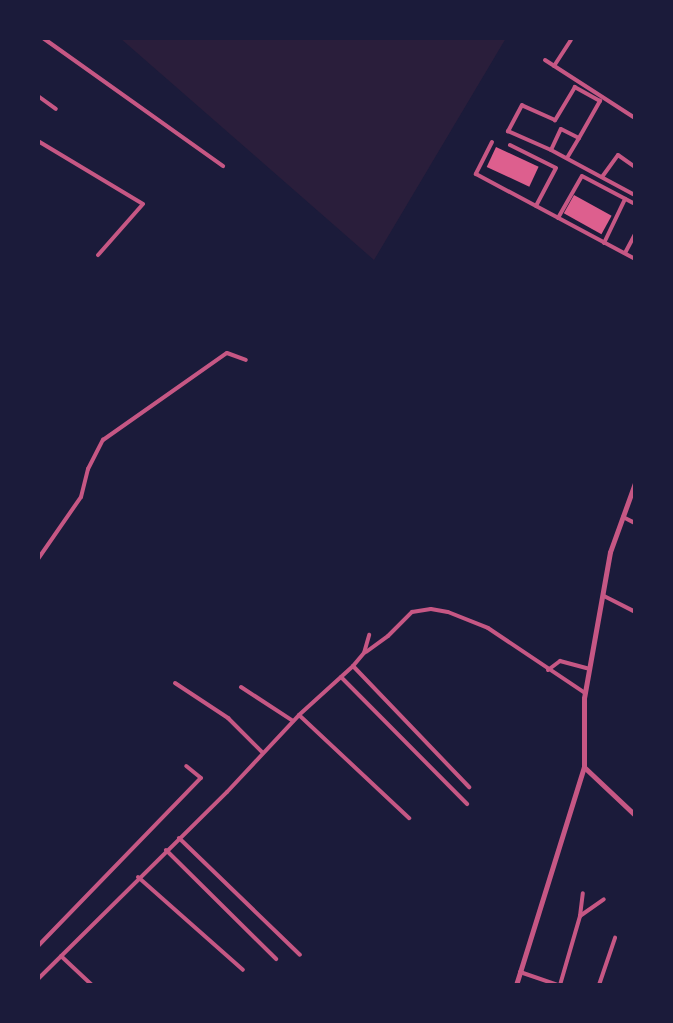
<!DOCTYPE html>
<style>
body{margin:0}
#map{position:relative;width:673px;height:1023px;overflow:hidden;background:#1b1b3a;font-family:"Zilla Slab",serif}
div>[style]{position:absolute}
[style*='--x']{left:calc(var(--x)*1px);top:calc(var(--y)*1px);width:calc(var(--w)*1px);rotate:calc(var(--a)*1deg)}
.green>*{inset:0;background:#2a1e3b}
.building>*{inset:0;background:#dd5f8e;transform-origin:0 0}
.minor>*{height:4px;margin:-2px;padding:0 2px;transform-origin:2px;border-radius:2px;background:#c65784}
.tertiary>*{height:5px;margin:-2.5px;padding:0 2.5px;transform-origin:2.5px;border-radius:2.5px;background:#c65784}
span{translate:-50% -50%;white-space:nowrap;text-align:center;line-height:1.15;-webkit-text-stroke:8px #1b1b3a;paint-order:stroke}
.frame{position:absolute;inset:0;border:40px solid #1b1b3a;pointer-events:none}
</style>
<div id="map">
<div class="green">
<div style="clip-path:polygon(120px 38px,506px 38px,374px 260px)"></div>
</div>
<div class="building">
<div style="left:496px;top:147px;width:47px;height:22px;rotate:25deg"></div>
<div style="left:574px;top:195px;width:43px;height:21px;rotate:29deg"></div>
</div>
<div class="minor">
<div style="--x:43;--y:38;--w:221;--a:35.4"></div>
<div style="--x:545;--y:60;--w:107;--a:32.8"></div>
<div style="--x:554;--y:66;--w:31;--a:-57"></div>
<div style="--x:38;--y:96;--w:22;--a:36"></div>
<div style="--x:38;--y:141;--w:122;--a:31"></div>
<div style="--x:143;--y:204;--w:68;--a:131.4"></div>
<div style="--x:492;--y:142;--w:36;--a:117"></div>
<div style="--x:476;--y:174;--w:180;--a:28.1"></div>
<div style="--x:510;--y:145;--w:51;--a:26.6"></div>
<div style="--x:556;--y:168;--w:43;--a:117.8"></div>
<div style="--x:551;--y:150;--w:95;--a:28.2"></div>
<div style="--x:567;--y:158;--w:23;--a:-59"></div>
<div style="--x:579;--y:138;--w:43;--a:-60.4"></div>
<div style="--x:600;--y:101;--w:29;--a:-151"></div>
<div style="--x:575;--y:87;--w:39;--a:121"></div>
<div style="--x:555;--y:120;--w:36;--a:-156"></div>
<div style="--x:522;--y:105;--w:30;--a:118"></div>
<div style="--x:508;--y:131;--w:47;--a:23.8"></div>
<div style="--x:551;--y:150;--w:23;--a:-65"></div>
<div style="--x:561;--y:129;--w:20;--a:27"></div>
<div style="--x:602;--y:177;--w:27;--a:-54"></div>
<div style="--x:618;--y:155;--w:21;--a:35"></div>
<div style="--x:558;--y:218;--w:48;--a:-60.3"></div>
<div style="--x:582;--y:176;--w:60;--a:27.8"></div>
<div style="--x:604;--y:243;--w:49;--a:-64.5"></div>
<div style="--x:625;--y:253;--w:21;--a:-62"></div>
<div style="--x:623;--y:517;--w:13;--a:27"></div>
<div style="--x:38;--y:559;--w:75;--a:-55.3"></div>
<div style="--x:81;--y:497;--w:29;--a:-76"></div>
<div style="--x:88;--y:469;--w:33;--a:-63"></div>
<div style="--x:103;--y:440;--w:151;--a:-35.1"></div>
<div style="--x:227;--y:353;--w:20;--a:20"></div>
<div style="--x:604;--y:596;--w:35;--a:27"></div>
<div style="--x:366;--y:652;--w:27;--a:-36"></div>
<div style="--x:388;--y:636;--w:34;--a:-45"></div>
<div style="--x:412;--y:612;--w:19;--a:-9"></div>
<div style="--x:431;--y:609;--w:17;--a:10"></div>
<div style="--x:448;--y:612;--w:43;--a:21.8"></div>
<div style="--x:488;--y:628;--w:117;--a:33.8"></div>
<div style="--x:353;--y:666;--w:168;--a:46.2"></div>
<div style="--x:548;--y:670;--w:15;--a:-37"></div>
<div style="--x:560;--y:661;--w:30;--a:15"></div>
<div style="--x:341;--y:677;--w:179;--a:45.2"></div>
<div style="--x:175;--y:683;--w:64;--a:33.4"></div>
<div style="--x:228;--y:718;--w:49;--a:45"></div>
<div style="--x:241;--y:687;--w:62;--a:33.2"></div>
<div style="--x:299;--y:715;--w:151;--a:43.1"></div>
<div style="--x:179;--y:838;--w:168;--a:44"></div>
<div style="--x:166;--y:850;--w:155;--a:44.7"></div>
<div style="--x:138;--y:877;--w:140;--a:41.5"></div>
<div style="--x:580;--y:916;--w:29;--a:-35"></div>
<div style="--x:38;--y:946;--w:234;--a:-45.9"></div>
<div style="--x:201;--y:778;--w:19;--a:-141"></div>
<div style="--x:61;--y:956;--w:42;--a:43.1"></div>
<div style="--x:520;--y:972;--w:39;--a:19"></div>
<div style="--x:38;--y:979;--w:266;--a:-44.7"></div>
<div style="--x:227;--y:792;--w:105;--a:-46.9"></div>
<div style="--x:299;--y:715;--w:73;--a:-42.2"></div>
<div style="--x:353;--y:666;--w:17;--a:-50"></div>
<div style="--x:364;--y:653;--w:19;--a:-74"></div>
<div style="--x:560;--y:985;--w:72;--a:-73.8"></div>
<div style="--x:580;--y:916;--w:23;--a:-83"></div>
<div style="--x:599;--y:985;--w:50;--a:-71.2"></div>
</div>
<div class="tertiary">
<div style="--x:584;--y:767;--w:70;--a:43.3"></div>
<div style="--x:516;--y:985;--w:228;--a:-72.7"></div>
<div style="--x:584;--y:767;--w:69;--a:-90"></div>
<div style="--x:584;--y:698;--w:148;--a:-79.9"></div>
<div style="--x:610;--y:552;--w:73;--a:-70.1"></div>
</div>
<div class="frame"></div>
</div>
